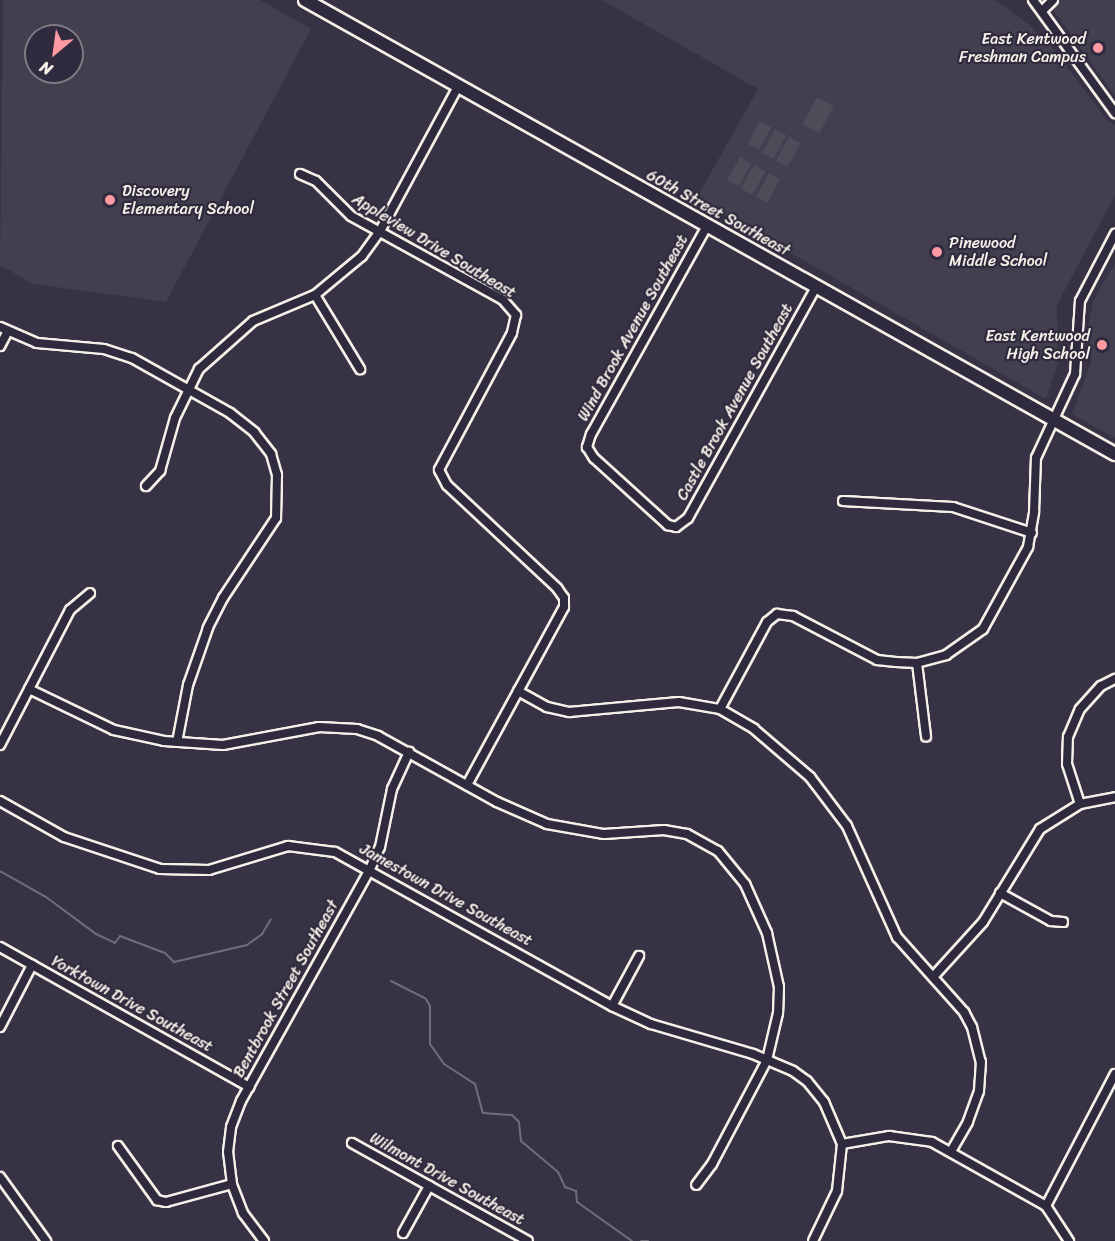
<!DOCTYPE html>
<style>
body{margin:0}
#map{position:relative;width:1115px;height:1241px;overflow:hidden;background:#373244;font-family:Sriracha,sans-serif}
div>[style]{position:absolute}
[style*='--x']{left:calc(var(--x)*1px);top:calc(var(--y)*1px);width:calc(var(--w)*1px);rotate:calc(var(--a)*1deg)}
.built>*{inset:0;background:#433f4e}
.green>*{inset:0;background:#504b59;transform-origin:0 0}
.stream>*{height:2px;margin:-1px;padding:0 1px;transform-origin:1px;border-radius:1px;background:#726e77}
.roads{filter:drop-shadow(2px 0 #f4f1e8) drop-shadow(-2px 0 #f4f1e8) drop-shadow(0 2px #f4f1e8) drop-shadow(0 -2px #f4f1e8)}
.street>*{height:8px;margin:-4px;padding:0 4px;transform-origin:4px;border-radius:4px;background:#2f2a3d}
.secondary>*{height:12px;margin:-6px;padding:0 6px;transform-origin:6px;border-radius:6px;background:#2f2a3d}
.dots>*{width:16px;height:16px;translate:-50% -50%;box-sizing:border-box;border:3px solid #2f2a3d;border-radius:50%}
span{translate:-50% -50%;white-space:nowrap;text-align:center;line-height:1.15;-webkit-text-stroke:4.5px #2f2a3d;paint-order:stroke}
.poi-label{font-size:16px;color:#f4f1e8}
.right{translate:-100% -50%;text-align:right}
.left{translate:0 -50%;text-align:left}
.street-label{font-size:16px;color:#f4f1e8}
.north{position:absolute;left:24px;top:24px;width:60px;height:60px;box-sizing:border-box;background:#2f2a3d;border:2px solid #7e7a81;border-radius:50%;rotate:209deg;font-size:16px;font-weight:700;line-height:24px;text-align:center;color:#f4f1e8}
.north::after{content:'';display:block;margin:auto;width:21px;height:27px;background:#ff9aa2;clip-path:polygon(50% 0,100% 100%,50% 72%,0 100%)}
</style>
<div id="map">
<div class="built">
<div style="clip-path:polygon(evenodd,3px 0,260px 0,311px 29px,166px 302px,33px 284px,0 265px,3px 0,36px 36px,72px 36px,72px 72px,36px 72px,36px 36px)"></div>
<div style="clip-path:polygon(602px 0,995px 0,1027px 23px,1051px 46px,1107px 120px,1115px 125px,1115px 195px,1057px 305px,1058px 363px,1046px 399px,696px 199px,758px 89px)"></div>
<div style="clip-path:polygon(1046px 0,1115px 0,1115px 96px)"></div>
<div style="clip-path:polygon(1115px 263px,1115px 438px,1072px 414px,1091px 363px,1088px 327px,1093px 301px)"></div>
</div>
<div class="green">
<div style="left:817px;top:97px;width:19px;height:31px;rotate:28deg"></div>
<div style="left:760px;top:121px;width:13px;height:26px;rotate:29deg"></div>
<div style="left:775px;top:129px;width:13px;height:27px;rotate:29deg"></div>
<div style="left:789px;top:137px;width:13px;height:27px;rotate:29deg"></div>
<div style="left:740px;top:157px;width:13px;height:26px;rotate:29deg"></div>
<div style="left:754px;top:165px;width:13px;height:27px;rotate:29deg"></div>
<div style="left:769px;top:173px;width:13px;height:27px;rotate:29deg"></div>
</div>
<div class="stream">
<div style="--x:0;--y:871;--w:53;--a:29.5"></div>
<div style="--x:46;--y:897;--w:62;--a:36.5"></div>
<div style="--x:96;--y:934;--w:21;--a:25"></div>
<div style="--x:115;--y:943;--w:9;--a:-54"></div>
<div style="--x:120;--y:936;--w:48;--a:20.7"></div>
<div style="--x:165;--y:953;--w:13;--a:45"></div>
<div style="--x:174;--y:962;--w:75;--a:-13.1"></div>
<div style="--x:247;--y:945;--w:19;--a:-36"></div>
<div style="--x:262;--y:934;--w:17;--a:-59"></div>
<div style="--x:391;--y:981;--w:39;--a:27"></div>
<div style="--x:426;--y:999;--w:8;--a:60"></div>
<div style="--x:430;--y:1006;--w:38;--a:90"></div>
<div style="--x:430;--y:1044;--w:24;--a:55"></div>
<div style="--x:444;--y:1064;--w:37;--a:33"></div>
<div style="--x:475;--y:1084;--w:30;--a:75"></div>
<div style="--x:483;--y:1113;--w:29;--a:4"></div>
<div style="--x:512;--y:1115;--w:10;--a:45"></div>
<div style="--x:519;--y:1122;--w:19;--a:84"></div>
<div style="--x:521;--y:1141;--w:48;--a:40"></div>
<div style="--x:558;--y:1172;--w:17;--a:65"></div>
<div style="--x:565;--y:1187;--w:12;--a:20"></div>
<div style="--x:576;--y:1191;--w:11;--a:85"></div>
<div style="--x:577;--y:1202;--w:67;--a:35.3"></div>
<div style="--x:641;--y:1241;--w:7;--a:0"></div>
</div>
<div class="roads">
<div class="street">
<div style="--x:1033;--y:0;--w:140;--a:54"></div>
<div style="--x:1043;--y:10;--w:14;--a:-45"></div>
<div style="--x:300;--y:174;--w:17;--a:24"></div>
<div style="--x:316;--y:181;--w:49;--a:45"></div>
<div style="--x:351;--y:216;--w:174;--a:28.9"></div>
<div style="--x:503;--y:300;--w:20;--a:49"></div>
<div style="--x:516;--y:315;--w:18;--a:103"></div>
<div style="--x:512;--y:333;--w:155;--a:118.1"></div>
<div style="--x:439;--y:470;--w:17;--a:62"></div>
<div style="--x:447;--y:485;--w:151;--a:43.1"></div>
<div style="--x:557;--y:588;--w:12;--a:55"></div>
<div style="--x:564;--y:598;--w:9;--a:90"></div>
<div style="--x:564;--y:607;--w:203;--a:118.6"></div>
<div style="--x:707;--y:226;--w:238;--a:119.1"></div>
<div style="--x:591;--y:434;--w:14;--a:107"></div>
<div style="--x:587;--y:447;--w:13;--a:58"></div>
<div style="--x:594;--y:458;--w:100;--a:42.2"></div>
<div style="--x:668;--y:525;--w:8;--a:14"></div>
<div style="--x:676;--y:527;--w:15;--a:-37"></div>
<div style="--x:688;--y:518;--w:264;--a:-61"></div>
<div style="--x:315;--y:295;--w:87;--a:58.7"></div>
<div style="--x:0;--y:327;--w:40;--a:23.4"></div>
<div style="--x:37;--y:343;--w:67;--a:5.1"></div>
<div style="--x:104;--y:349;--w:29;--a:18"></div>
<div style="--x:132;--y:358;--w:112;--a:29.3"></div>
<div style="--x:230;--y:413;--w:31;--a:38"></div>
<div style="--x:254;--y:432;--w:28;--a:52"></div>
<div style="--x:271;--y:454;--w:22;--a:74"></div>
<div style="--x:277;--y:475;--w:43;--a:91.3"></div>
<div style="--x:276;--y:518;--w:96;--a:123.5"></div>
<div style="--x:223;--y:598;--w:34;--a:117"></div>
<div style="--x:208;--y:628;--w:60;--a:109.3"></div>
<div style="--x:188;--y:685;--w:58;--a:100.9"></div>
<div style="--x:0;--y:346;--w:17;--a:-62"></div>
<div style="--x:146;--y:486;--w:21;--a:-47"></div>
<div style="--x:160;--y:471;--w:55;--a:-74.2"></div>
<div style="--x:175;--y:418;--w:55;--a:-63.9"></div>
<div style="--x:199;--y:369;--w:72;--a:-41.6"></div>
<div style="--x:253;--y:321;--w:67;--a:-22.8"></div>
<div style="--x:315;--y:295;--w:61;--a:-39.7"></div>
<div style="--x:362;--y:256;--w:31;--a:-54"></div>
<div style="--x:380;--y:231;--w:164;--a:-61.6"></div>
<div style="--x:843;--y:501;--w:110;--a:3.1"></div>
<div style="--x:953;--y:507;--w:83;--a:18.2"></div>
<div style="--x:917;--y:663;--w:74;--a:83"></div>
<div style="--x:29;--y:689;--w:94;--a:25.8"></div>
<div style="--x:114;--y:730;--w:51;--a:12.4"></div>
<div style="--x:164;--y:741;--w:59;--a:3.9"></div>
<div style="--x:223;--y:745;--w:98;--a:-10.6"></div>
<div style="--x:319;--y:727;--w:38;--a:3"></div>
<div style="--x:357;--y:729;--w:22;--a:18"></div>
<div style="--x:378;--y:736;--w:136;--a:29"></div>
<div style="--x:497;--y:802;--w:55;--a:23.7"></div>
<div style="--x:547;--y:824;--w:58;--a:10"></div>
<div style="--x:604;--y:834;--w:60;--a:-3.8"></div>
<div style="--x:664;--y:830;--w:23;--a:10"></div>
<div style="--x:687;--y:834;--w:35;--a:29"></div>
<div style="--x:718;--y:851;--w:43;--a:50.7"></div>
<div style="--x:745;--y:884;--w:54;--a:65.8"></div>
<div style="--x:767;--y:933;--w:55;--a:77.5"></div>
<div style="--x:779;--y:987;--w:26;--a:92"></div>
<div style="--x:778;--y:1013;--w:48;--a:103.2"></div>
<div style="--x:767;--y:1060;--w:118;--a:117.9"></div>
<div style="--x:712;--y:1164;--w:26;--a:127"></div>
<div style="--x:518;--y:691;--w:33;--a:29"></div>
<div style="--x:547;--y:707;--w:23;--a:13"></div>
<div style="--x:569;--y:712;--w:110;--a:-5.2"></div>
<div style="--x:679;--y:702;--w:42;--a:9.7"></div>
<div style="--x:720;--y:709;--w:39;--a:30"></div>
<div style="--x:754;--y:729;--w:74;--a:40.6"></div>
<div style="--x:810;--y:777;--w:61;--a:52.9"></div>
<div style="--x:847;--y:826;--w:122;--a:65.8"></div>
<div style="--x:897;--y:937;--w:101;--a:48.2"></div>
<div style="--x:964;--y:1012;--w:17;--a:62"></div>
<div style="--x:972;--y:1027;--w:36;--a:76"></div>
<div style="--x:981;--y:1062;--w:29;--a:94"></div>
<div style="--x:979;--y:1091;--w:33;--a:110"></div>
<div style="--x:968;--y:1122;--w:34;--a:120"></div>
<div style="--x:720;--y:709;--w:99;--a:-61.6"></div>
<div style="--x:767;--y:622;--w:13;--a:-39"></div>
<div style="--x:777;--y:614;--w:16;--a:7"></div>
<div style="--x:793;--y:616;--w:95;--a:27.6"></div>
<div style="--x:877;--y:660;--w:19;--a:6"></div>
<div style="--x:896;--y:662;--w:21;--a:3"></div>
<div style="--x:917;--y:663;--w:30;--a:-15"></div>
<div style="--x:946;--y:655;--w:45;--a:-35.1"></div>
<div style="--x:983;--y:629;--w:94;--a:-61.2"></div>
<div style="--x:1028;--y:547;--w:36;--a:-80"></div>
<div style="--x:1034;--y:512;--w:54;--a:-87.9"></div>
<div style="--x:1036;--y:458;--w:93;--a:-65.1"></div>
<div style="--x:1075;--y:374;--w:73;--a:-86.1"></div>
<div style="--x:1080;--y:301;--w:76;--a:-62.4"></div>
<div style="--x:0;--y:745;--w:152;--a:-62.6"></div>
<div style="--x:70;--y:610;--w:26;--a:-40"></div>
<div style="--x:0;--y:801;--w:73;--a:29.4"></div>
<div style="--x:64;--y:837;--w:101;--a:18.4"></div>
<div style="--x:160;--y:869;--w:49;--a:1.2"></div>
<div style="--x:209;--y:870;--w:83;--a:-16.9"></div>
<div style="--x:288;--y:846;--w:47;--a:7.3"></div>
<div style="--x:335;--y:852;--w:317;--a:29.1"></div>
<div style="--x:612;--y:1006;--w:43;--a:24.8"></div>
<div style="--x:651;--y:1024;--w:106;--a:16.4"></div>
<div style="--x:753;--y:1054;--w:43;--a:23"></div>
<div style="--x:793;--y:1071;--w:17;--a:36"></div>
<div style="--x:807;--y:1081;--w:27;--a:51"></div>
<div style="--x:824;--y:1102;--w:46;--a:66.8"></div>
<div style="--x:842;--y:1144;--w:47;--a:96.1"></div>
<div style="--x:837;--y:1191;--w:55;--a:115.6"></div>
<div style="--x:1080;--y:804;--w:42;--a:-108"></div>
<div style="--x:1067;--y:764;--w:27;--a:-88"></div>
<div style="--x:1068;--y:737;--w:30;--a:-67"></div>
<div style="--x:1080;--y:709;--w:31;--a:-48"></div>
<div style="--x:1101;--y:686;--w:16;--a:-27"></div>
<div style="--x:1000;--y:893;--w:58;--a:28.8"></div>
<div style="--x:1051;--y:921;--w:12;--a:5"></div>
<div style="--x:0;--y:947;--w:286;--a:29.3"></div>
<div style="--x:933;--y:977;--w:74;--a:-47.7"></div>
<div style="--x:983;--y:922;--w:109;--a:-58.5"></div>
<div style="--x:1040;--y:829;--w:47;--a:-32"></div>
<div style="--x:1080;--y:804;--w:36;--a:-11"></div>
<div style="--x:612;--y:1006;--w:57;--a:-61.6"></div>
<div style="--x:0;--y:1027;--w:70;--a:-62.7"></div>
<div style="--x:352;--y:1143;--w:201;--a:29.1"></div>
<div style="--x:842;--y:1144;--w:48;--a:-9.7"></div>
<div style="--x:889;--y:1136;--w:43;--a:7.9"></div>
<div style="--x:932;--y:1142;--w:131;--a:29.3"></div>
<div style="--x:1046;--y:1206;--w:42;--a:56.7"></div>
<div style="--x:118;--y:1146;--w:67;--a:54.2"></div>
<div style="--x:157;--y:1200;--w:9;--a:13"></div>
<div style="--x:166;--y:1202;--w:68;--a:-15.3"></div>
<div style="--x:0;--y:1177;--w:79;--a:54.3"></div>
<div style="--x:1046;--y:1206;--w:149;--a:-62.4"></div>
<div style="--x:403;--y:1233;--w:54;--a:-61"></div>
<div style="--x:264;--y:1241;--w:35;--a:-127"></div>
<div style="--x:243;--y:1213;--w:31;--a:-111"></div>
<div style="--x:232;--y:1184;--w:32;--a:-97"></div>
<div style="--x:228;--y:1152;--w:25;--a:-83"></div>
<div style="--x:231;--y:1127;--w:28;--a:-69"></div>
<div style="--x:241;--y:1101;--w:265;--a:-60.9"></div>
<div style="--x:370;--y:869;--w:24;--a:-66"></div>
<div style="--x:380;--y:847;--w:59;--a:-78.3"></div>
<div style="--x:392;--y:789;--w:41;--a:-65.3"></div>
</div>
<div class="secondary">
<div style="--x:305;--y:0;--w:929;--a:29.27"></div>
</div>
</div>
<div class="dots">
<div style="left:1098px;top:48px;background:#ff9aa2"></div>
<div style="left:110px;top:200px;background:#ff9aa2"></div>
<div style="left:937px;top:252px;background:#ff9aa2"></div>
<div style="left:1102px;top:345px;background:#ff9aa2"></div>
</div>
<div class="poi-label">
<span class="right" style="left:1086px;top:48px">East Kentwood<br>Freshman Campus</span>
<span class="left" style="left:122px;top:200px">Discovery<br>Elementary School</span>
<span class="left" style="left:949px;top:252px">Pinewood<br>Middle School</span>
<span class="right" style="left:1090px;top:345px">East Kentwood<br>High School</span>
</div>
<div class="street-label">
<span style="left:718px;top:213px;rotate:29deg">60th Street Southeast</span>
<span style="left:434px;top:246px;rotate:31deg">Appleview Drive Southeast</span>
<span style="left:633px;top:328px;rotate:-61deg">Wind Brook Avenue Southeast</span>
<span style="left:735px;top:402px;rotate:-61deg">Castle Brook Avenue Southeast</span>
<span style="left:446px;top:895px;rotate:29deg">Jamestown Drive Southeast</span>
<span style="left:286px;top:989px;rotate:-61deg">Bentbrook Street Southeast</span>
<span style="left:132px;top:1004px;rotate:29deg">Yorktown Drive Southeast</span>
<span style="left:447px;top:1179px;rotate:29deg">Wilmont Drive Southeast</span>
</div>
<div class="north">N</div>
</div>
